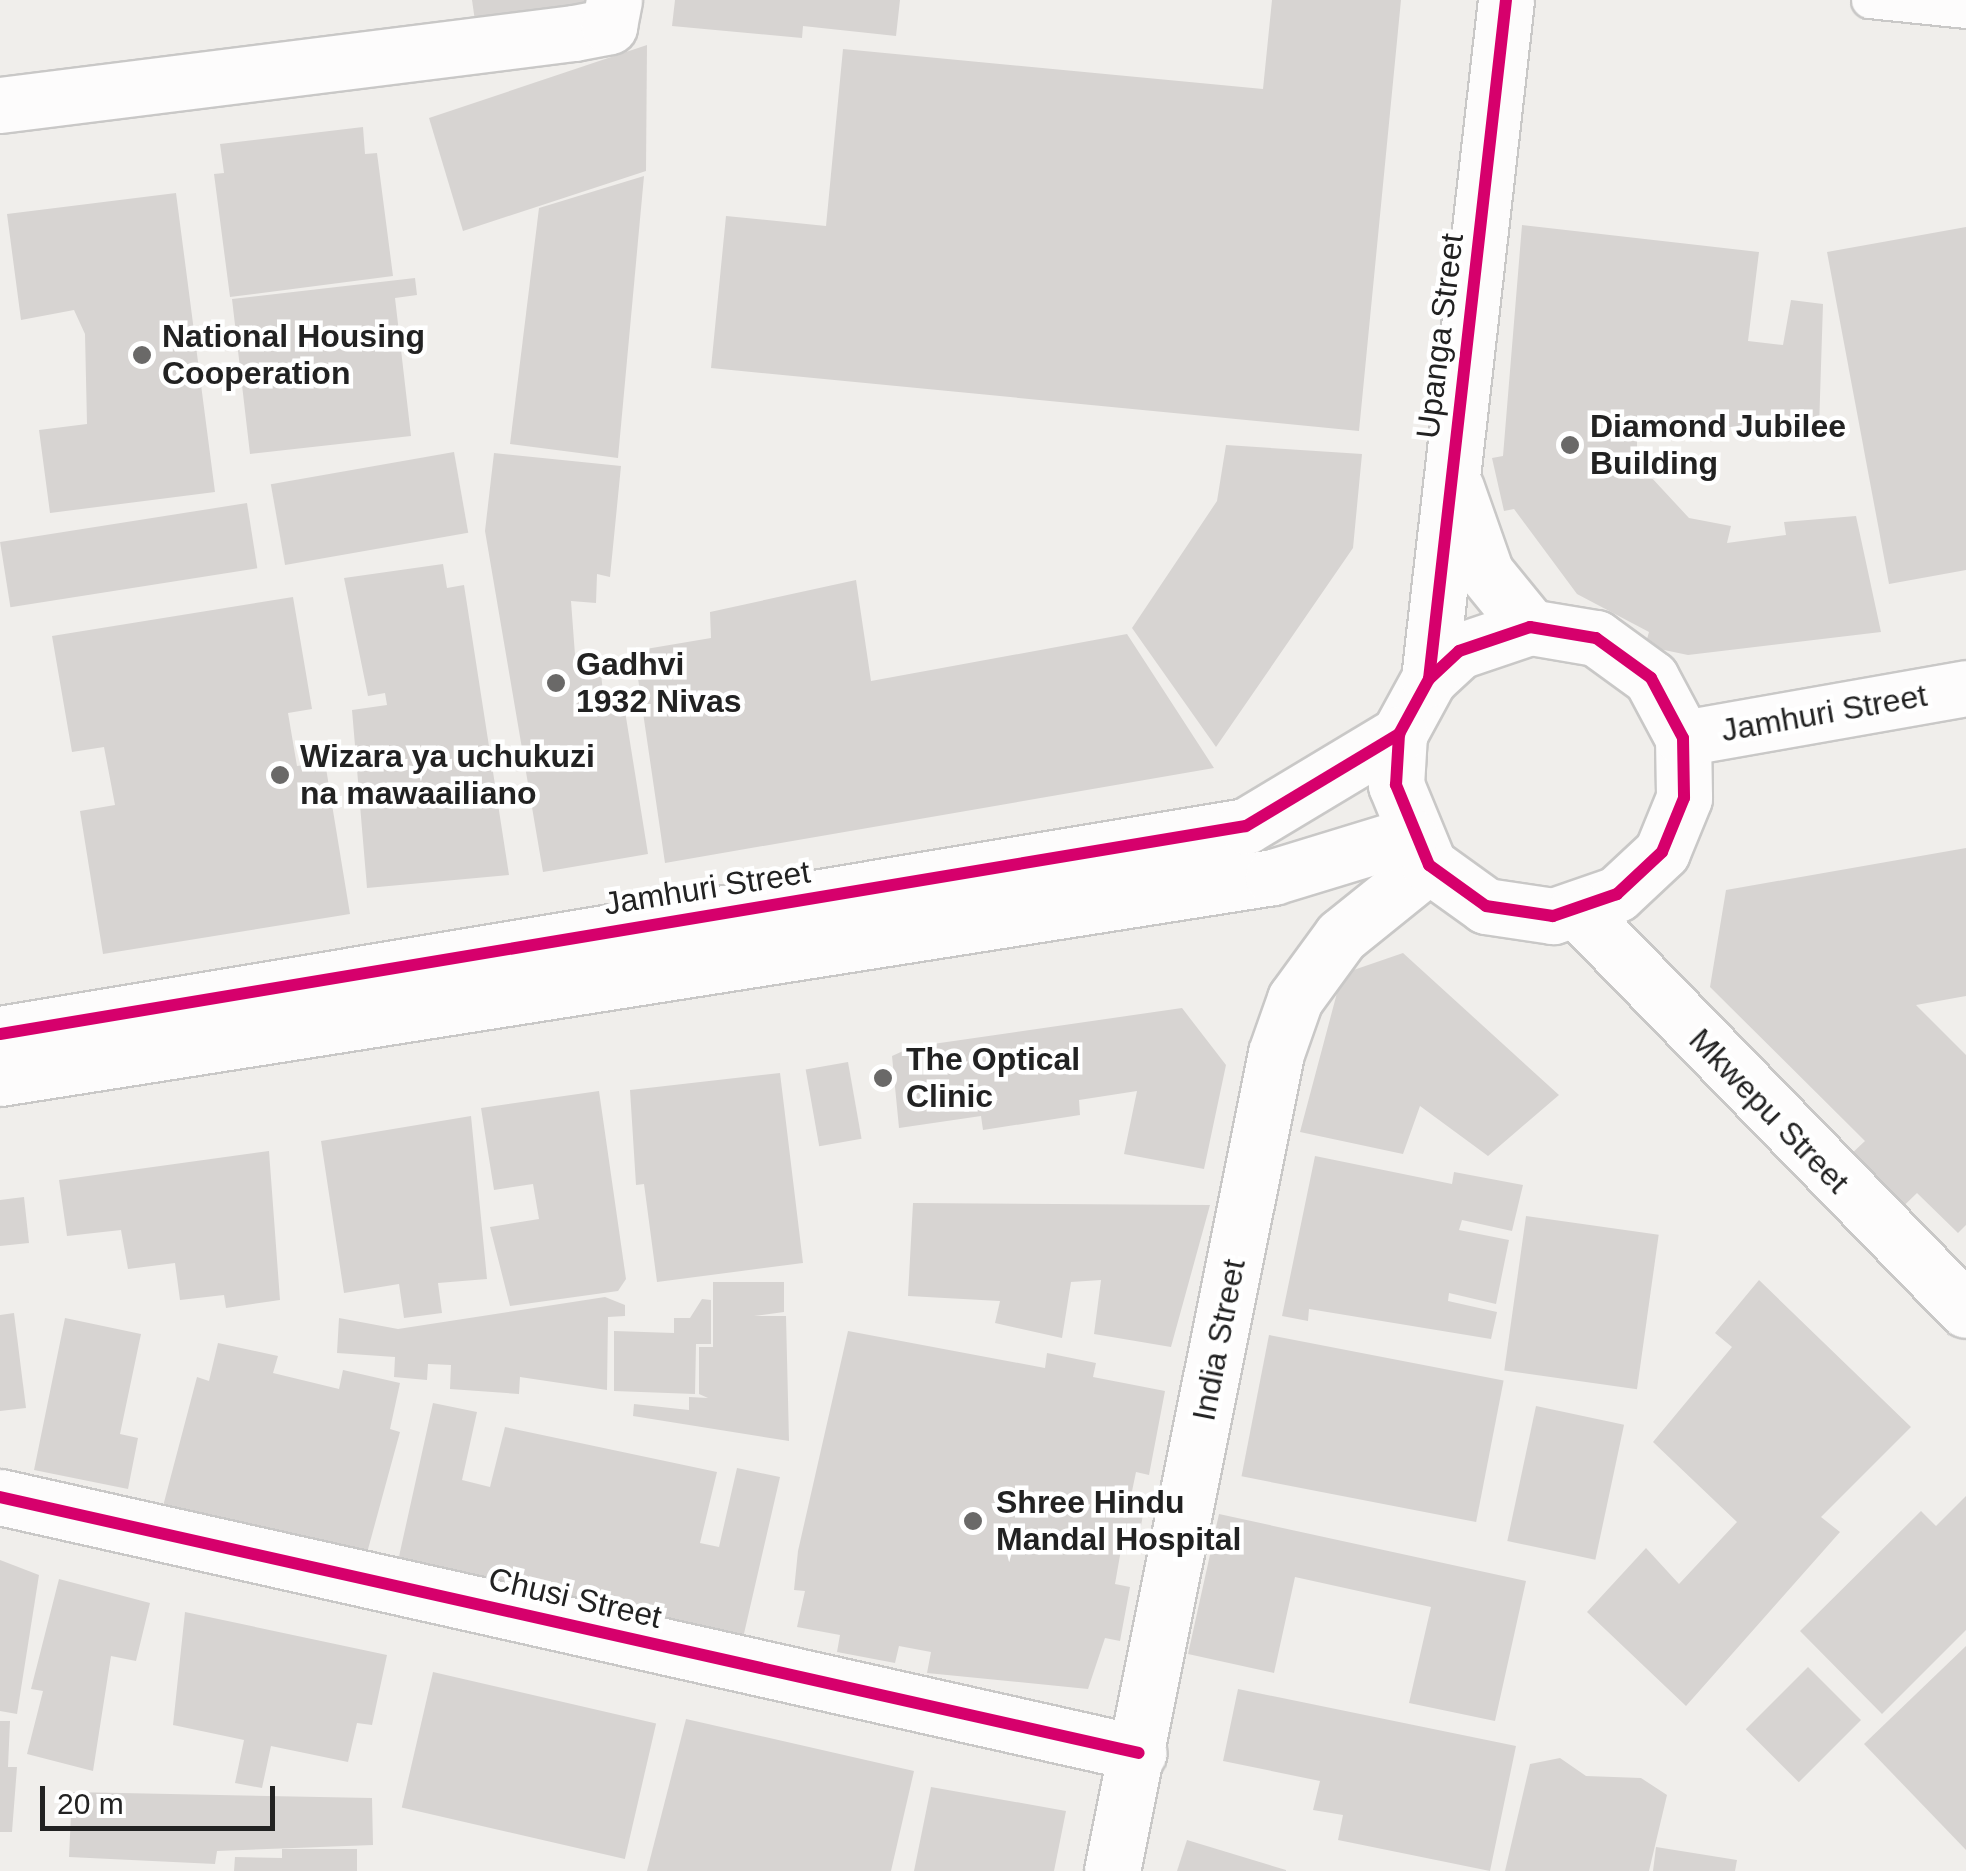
<!DOCTYPE html>
<style>
body{margin:0}
#map{position:relative;width:1966px;height:1871px;overflow:hidden;background:#f0eeeb;font-family:Arial,sans-serif}
div>[style]{position:absolute}
[style*='--x']{left:calc(var(--x)*1px);top:calc(var(--y)*1px);width:calc(var(--w)*1px);rotate:calc(var(--a)*1deg)}
.building>*{inset:0;background:#d7d4d2;transform-origin:0 0}
.roads{filter:drop-shadow(2px 0 #c9c8c7) drop-shadow(-2px 0 #c9c8c7) drop-shadow(0 2px #c9c8c7) drop-shadow(0 -2px #c9c8c7)}
.service>*{height:35px;margin:-17.5px;padding:0 17.5px;transform-origin:17.5px;border-radius:17.5px;background:#fdfcfc}
.minor>*{height:55px;margin:-27.5px;padding:0 27.5px;transform-origin:27.5px;border-radius:27.5px;background:#fdfcfc}
.tertiary>*{height:55px;margin:-27.5px;padding:0 27.5px;transform-origin:27.5px;border-radius:27.5px;background:#fdfcfc}
.cycleway>*{height:12px;margin:-6px;padding:0 6px;transform-origin:6px;border-radius:6px;background:#d6006c}
.dots>*{width:28px;height:28px;translate:-50% -50%;box-sizing:border-box;border:5px solid #fff;border-radius:50%}
span{translate:-50% -50%;white-space:nowrap;text-align:center;line-height:1.15;-webkit-text-stroke:9px #fff;paint-order:stroke}
.street-label{font-size:32px;color:#222}
.poi-label{font-size:32px;color:#222;font-weight:700}
.left{translate:0 -50%;text-align:left}
.scale{position:absolute;left:40px;top:1786px;width:235px;height:45px;box-sizing:border-box;border:5px solid #222;border-top:0;padding-left:12px;font-size:30px;line-height:35px;white-space:nowrap;color:#222;-webkit-text-stroke:8px #fff;paint-order:stroke}
</style>
<div id="map">
<div class="building">
<div style="clip-path:polygon(472px 0,593px 0,593px 7px,475px 21px)"></div>
<div style="clip-path:polygon(675px 0,900px 0,896px 36px,803px 26px,802px 38px,672px 26px)"></div>
<div style="clip-path:polygon(1272px 0,1401px 0,1359px 431px,711px 368px,726px 216px,826px 226px,843px 49px,1263px 89px)"></div>
<div style="clip-path:polygon(647px 45px,646px 171px,463px 231px,429px 118px)"></div>
<div style="clip-path:polygon(363px 127px,365px 154px,377px 153px,393px 276px,230px 297px,214px 174px,224px 173px,220px 144px)"></div>
<div style="clip-path:polygon(644px 176px,618px 458px,510px 444px,539px 208px)"></div>
<div style="clip-path:polygon(176px 193px,215px 492px,50px 513px,39px 430px,87px 424px,85px 334px,74px 310px,21px 320px,7px 214px)"></div>
<div style="clip-path:polygon(1522px 225px,1759px 252px,1748px 341px,1783px 345px,1791px 300px,1823px 304px,1819px 428px,1637px 426px,1637px 462px,1689px 518px,1731px 526px,1727px 543px,1786px 535px,1784px 522px,1856px 516px,1881px 632px,1688px 655px,1645px 646px,1649px 632px,1577px 594px,1514px 509px,1504px 511px,1492px 458px,1503px 456px)"></div>
<div style="clip-path:polygon(1966px 227px,1966px 570px,1889px 584px,1827px 252px)"></div>
<div style="clip-path:polygon(415px 278px,417px 295px,395px 298px,411px 436px,250px 454px,232px 299px)"></div>
<div style="clip-path:polygon(1226px 445px,1362px 454px,1353px 548px,1216px 747px,1132px 628px,1217px 501px)"></div>
<div style="left:454px;top:452px;width:82px;height:186px;rotate:80deg"></div>
<div style="clip-path:polygon(494px 453px,621px 466px,610px 577px,597px 574px,596px 603px,571px 601px,575px 655px,599px 653px,605px 713px,625px 711px,648px 854px,543px 872px,485px 531px)"></div>
<div style="left:247px;top:503px;width:66px;height:250px;rotate:81deg"></div>
<div style="clip-path:polygon(443px 564px,447px 588px,464px 585px,509px 875px,367px 888px,352px 710px,387px 705px,385px 693px,368px 696px,344px 578px)"></div>
<div style="clip-path:polygon(856px 580px,871px 681px,1127px 634px,1214px 768px,665px 863px,634px 651px,711px 638px,710px 612px)"></div>
<div style="clip-path:polygon(293px 597px,312px 709px,288px 713px,297px 766px,325px 762px,350px 914px,103px 954px,80px 811px,115px 805px,104px 747px,72px 752px,52px 636px)"></div>
<div style="clip-path:polygon(1966px 848px,1966px 996px,1916px 1005px,1966px 1055px,1966px 1225px,1958px 1233px,1917px 1193px,1885px 1224px,1832px 1172px,1865px 1141px,1710px 987px,1726px 890px)"></div>
<div style="clip-path:polygon(1403px 953px,1559px 1095px,1488px 1156px,1420px 1106px,1403px 1154px,1300px 1132px,1342px 974px)"></div>
<div style="clip-path:polygon(1182px 1008px,1226px 1065px,1204px 1169px,1124px 1154px,1137px 1091px,1079px 1100px,1080px 1115px,983px 1130px,981px 1116px,899px 1128px,892px 1056px,912px 1047px)"></div>
<div style="left:848px;top:1062px;width:78px;height:43px;rotate:80deg"></div>
<div style="clip-path:polygon(780px 1073px,803px 1263px,657px 1282px,644px 1184px,636px 1185px,630px 1090px)"></div>
<div style="clip-path:polygon(599px 1091px,626px 1279px,618px 1291px,510px 1306px,490px 1227px,539px 1219px,533px 1184px,494px 1190px,481px 1108px)"></div>
<div style="clip-path:polygon(471px 1116px,487px 1279px,438px 1283px,442px 1313px,404px 1318px,399px 1284px,344px 1293px,321px 1141px)"></div>
<div style="clip-path:polygon(269px 1151px,280px 1300px,226px 1308px,224px 1295px,180px 1300px,175px 1263px,128px 1269px,121px 1230px,67px 1236px,59px 1180px)"></div>
<div style="clip-path:polygon(1315px 1156px,1452px 1184px,1454px 1172px,1523px 1185px,1512px 1231px,1462px 1220px,1459px 1230px,1509px 1240px,1496px 1304px,1449px 1293px,1448px 1301px,1497px 1312px,1491px 1339px,1309px 1309px,1308px 1321px,1282px 1316px)"></div>
<div style="clip-path:polygon(24px 1197px,29px 1243px,0 1246px,0 1200px)"></div>
<div style="clip-path:polygon(913px 1203px,1210px 1205px,1171px 1347px,1094px 1334px,1101px 1280px,1071px 1282px,1062px 1338px,995px 1323px,1000px 1301px,908px 1296px)"></div>
<div style="left:1526px;top:1216px;width:134px;height:156px;rotate:8deg"></div>
<div style="clip-path:polygon(1759px 1280px,1911px 1427px,1821px 1517px,1840px 1532px,1686px 1706px,1587px 1612px,1646px 1548px,1679px 1584px,1737px 1522px,1653px 1442px,1732px 1347px,1715px 1333px)"></div>
<div style="clip-path:polygon(713px 1282px,784px 1282px,784px 1312px,754px 1316px,786px 1316px,789px 1441px,633px 1416px,634px 1404px,689px 1410px,689px 1397px,708px 1398px,699px 1394px,699px 1347px,713px 1347px)"></div>
<div style="clip-path:polygon(605px 1297px,625px 1305px,625px 1316px,608px 1317px,607px 1390px,520px 1377px,519px 1394px,450px 1389px,451px 1365px,428px 1364px,427px 1380px,394px 1377px,395px 1357px,337px 1353px,339px 1318px,398px 1329px)"></div>
<div style="clip-path:polygon(702px 1299px,711px 1300px,711px 1344px,696px 1344px,695px 1394px,614px 1391px,614px 1331px,674px 1333px,674px 1318px,690px 1318px)"></div>
<div style="clip-path:polygon(14px 1313px,26px 1408px,0 1411px,0 1315px)"></div>
<div style="clip-path:polygon(65px 1318px,141px 1334px,120px 1434px,138px 1438px,128px 1489px,34px 1470px)"></div>
<div style="clip-path:polygon(848px 1331px,1045px 1368px,1047px 1353px,1096px 1363px,1093px 1377px,1165px 1391px,1149px 1475px,1136px 1472px,1131px 1496px,1146px 1498px,1137px 1548px,1122px 1544px,1115px 1584px,1130px 1587px,1120px 1641px,1105px 1638px,1088px 1689px,927px 1673px,931px 1652px,899px 1646px,895px 1663px,837px 1652px,840px 1635px,797px 1627px,805px 1591px,794px 1590px,798px 1551px)"></div>
<div style="left:1269px;top:1335px;width:239px;height:144px;rotate:11deg"></div>
<div style="clip-path:polygon(218px 1343px,278px 1356px,273px 1373px,339px 1389px,343px 1370px,400px 1383px,390px 1429px,400px 1432px,364px 1564px,162px 1510px,197px 1377px,209px 1381px)"></div>
<div style="clip-path:polygon(433px 1403px,477px 1412px,462px 1480px,490px 1487px,505px 1427px,717px 1472px,700px 1543px,719px 1547px,737px 1468px,780px 1477px,743px 1638px,398px 1561px)"></div>
<div style="left:1536px;top:1406px;width:90px;height:138px;rotate:12deg"></div>
<div style="clip-path:polygon(1966px 1496px,1966px 1630px,1882px 1714px,1800px 1631px,1921px 1511px,1936px 1526px)"></div>
<div style="clip-path:polygon(1219px 1514px,1526px 1581px,1495px 1721px,1409px 1703px,1431px 1607px,1295px 1577px,1274px 1673px,1188px 1654px)"></div>
<div style="clip-path:polygon(0 1560px,39px 1575px,17px 1714px,0 1711px)"></div>
<div style="clip-path:polygon(59px 1579px,150px 1603px,136px 1661px,111px 1656px,93px 1771px,27px 1754px,43px 1691px,31px 1689px)"></div>
<div style="clip-path:polygon(185px 1612px,387px 1655px,372px 1725px,357px 1723px,348px 1762px,271px 1746px,262px 1788px,235px 1783px,244px 1740px,173px 1725px)"></div>
<div style="clip-path:polygon(1966px 1646px,1966px 1850px,1864px 1744px)"></div>
<div style="left:1808px;top:1667px;width:75px;height:88px;rotate:45deg"></div>
<div style="left:433px;top:1672px;width:229px;height:139px;rotate:13deg"></div>
<div style="clip-path:polygon(1238px 1689px,1516px 1746px,1490px 1871px,1338px 1840px,1343px 1815px,1313px 1810px,1320px 1781px,1223px 1761px)"></div>
<div style="clip-path:polygon(686px 1719px,914px 1771px,891px 1871px,647px 1871px)"></div>
<div style="clip-path:polygon(0 1721px,10px 1721px,8px 1767px,17px 1767px,12px 1832px,0 1832px)"></div>
<div style="clip-path:polygon(1560px 1758px,1586px 1776px,1641px 1778px,1667px 1795px,1649px 1871px,1505px 1871px,1530px 1764px)"></div>
<div style="clip-path:polygon(931px 1787px,1066px 1811px,1054px 1871px,914px 1871px)"></div>
<div style="clip-path:polygon(72px 1792px,372px 1798px,373px 1845px,217px 1851px,215px 1864px,69px 1857px)"></div>
<div style="clip-path:polygon(1187px 1840px,1286px 1870px,1286px 1871px,1177px 1871px)"></div>
<div style="clip-path:polygon(1656px 1847px,1737px 1860px,1735px 1871px,1653px 1871px)"></div>
<div style="clip-path:polygon(282px 1849px,357px 1849px,357px 1871px,234px 1871px,235px 1857px,282px 1858px)"></div>
</div>
<div class="roads">
<div class="service">
<div style="--x:1869;--y:0;--w:98;--a:5.9"></div>
</div>
<div class="minor">
<div style="--x:0;--y:105;--w:578;--a:-7.15"></div>
<div style="--x:574;--y:33;--w:36;--a:-11"></div>
<div style="--x:609;--y:26;--w:26;--a:-79"></div>
<div style="--x:0;--y:1497;--w:1167;--a:12.67"></div>
<div style="--x:1112;--y:1871;--w:834;--a:-78.66"></div>
<div style="--x:1276;--y:1053;--w:57;--a:-70.6"></div>
<div style="--x:1295;--y:999;--w:78;--a:-53.9"></div>
<div style="--x:1341;--y:936;--w:113;--a:-38.9"></div>
</div>
<div class="tertiary">
<div style="--x:1456;--y:488;--w:90;--a:70.6"></div>
<div style="--x:1486;--y:573;--w:70;--a:50.8"></div>
<div style="--x:1429;--y:679;--w:41;--a:-43"></div>
<div style="--x:1459;--y:651;--w:75;--a:-18.7"></div>
<div style="--x:1530;--y:627;--w:67;--a:9.5"></div>
<div style="--x:1596;--y:638;--w:68;--a:36"></div>
<div style="--x:1651;--y:678;--w:68;--a:61.9"></div>
<div style="--x:1683;--y:738;--w:60;--a:89"></div>
<div style="--x:1684;--y:798;--w:58;--a:112.2"></div>
<div style="--x:1662;--y:852;--w:62;--a:137"></div>
<div style="--x:1617;--y:894;--w:68;--a:161"></div>
<div style="--x:1553;--y:916;--w:68;--a:-171.5"></div>
<div style="--x:1486;--y:906;--w:70;--a:-144.3"></div>
<div style="--x:1429;--y:865;--w:87;--a:-112.4"></div>
<div style="--x:1396;--y:785;--w:51;--a:-86.6"></div>
<div style="--x:1399;--y:734;--w:63;--a:-61.4"></div>
<div style="--x:1429;--y:679;--w:683;--a:-83.53"></div>
<div style="--x:1683;--y:738;--w:287;--a:-10"></div>
<div style="--x:1576;--y:909;--w:559;--a:45.8"></div>
<div style="--x:0;--y:1034;--w:1263;--a:-9.48"></div>
<div style="--x:1246;--y:826;--w:179;--a:-31"></div>
<div style="--x:0;--y:1078;--w:1289;--a:-8.97"></div>
<div style="--x:1273;--y:877;--w:143;--a:-17"></div>
</div>
</div>
<div class="cycleway">
<div style="--x:1429;--y:679;--w:41;--a:-43"></div>
<div style="--x:1459;--y:651;--w:75;--a:-18.7"></div>
<div style="--x:1530;--y:627;--w:67;--a:9.5"></div>
<div style="--x:1596;--y:638;--w:68;--a:36"></div>
<div style="--x:1651;--y:678;--w:68;--a:61.9"></div>
<div style="--x:1683;--y:738;--w:60;--a:89"></div>
<div style="--x:1684;--y:798;--w:58;--a:112.2"></div>
<div style="--x:1662;--y:852;--w:62;--a:137"></div>
<div style="--x:1617;--y:894;--w:68;--a:161"></div>
<div style="--x:1553;--y:916;--w:68;--a:-171.5"></div>
<div style="--x:1486;--y:906;--w:70;--a:-144.3"></div>
<div style="--x:1429;--y:865;--w:87;--a:-112.4"></div>
<div style="--x:1396;--y:785;--w:51;--a:-86.6"></div>
<div style="--x:1399;--y:734;--w:63;--a:-61.4"></div>
<div style="--x:1429;--y:679;--w:683;--a:-83.53"></div>
<div style="--x:0;--y:1034;--w:1263;--a:-9.48"></div>
<div style="--x:1246;--y:826;--w:179;--a:-31"></div>
<div style="--x:0;--y:1497;--w:1167;--a:12.67"></div>
</div>
<div class="dots">
<div style="left:142px;top:355px;background:#6a6968"></div>
<div style="left:1570px;top:445px;background:#6a6968"></div>
<div style="left:556px;top:683px;background:#6a6968"></div>
<div style="left:280px;top:775px;background:#6a6968"></div>
<div style="left:883px;top:1078px;background:#6a6968"></div>
<div style="left:973px;top:1521px;background:#6a6968"></div>
</div>
<div class="street-label">
<span style="left:1440px;top:336px;rotate:-83deg">Upanga Street</span>
<span style="left:1824px;top:713px;rotate:-10deg">Jamhuri Street</span>
<span style="left:707px;top:888px;rotate:-9deg">Jamhuri Street</span>
<span style="left:1769px;top:1111px;rotate:46deg">Mkwepu Street</span>
<span style="left:1219px;top:1340px;rotate:-79deg">India Street</span>
<span style="left:575px;top:1598px;rotate:13deg">Chusi Street</span>
</div>
<div class="poi-label">
<span class="left" style="left:162px;top:355px">National Housing<br>Cooperation</span>
<span class="left" style="left:1590px;top:445px">Diamond Jubilee<br>Building</span>
<span class="left" style="left:576px;top:683px">Gadhvi<br>1932 Nivas</span>
<span class="left" style="left:300px;top:775px">Wizara ya uchukuzi<br>na mawaailiano</span>
<span class="left" style="left:906px;top:1078px">The Optical<br>Clinic</span>
<span class="left" style="left:996px;top:1521px">Shree Hindu<br>Mandal Hospital</span>
</div>
<div class="scale">20 m</div>
</div>
